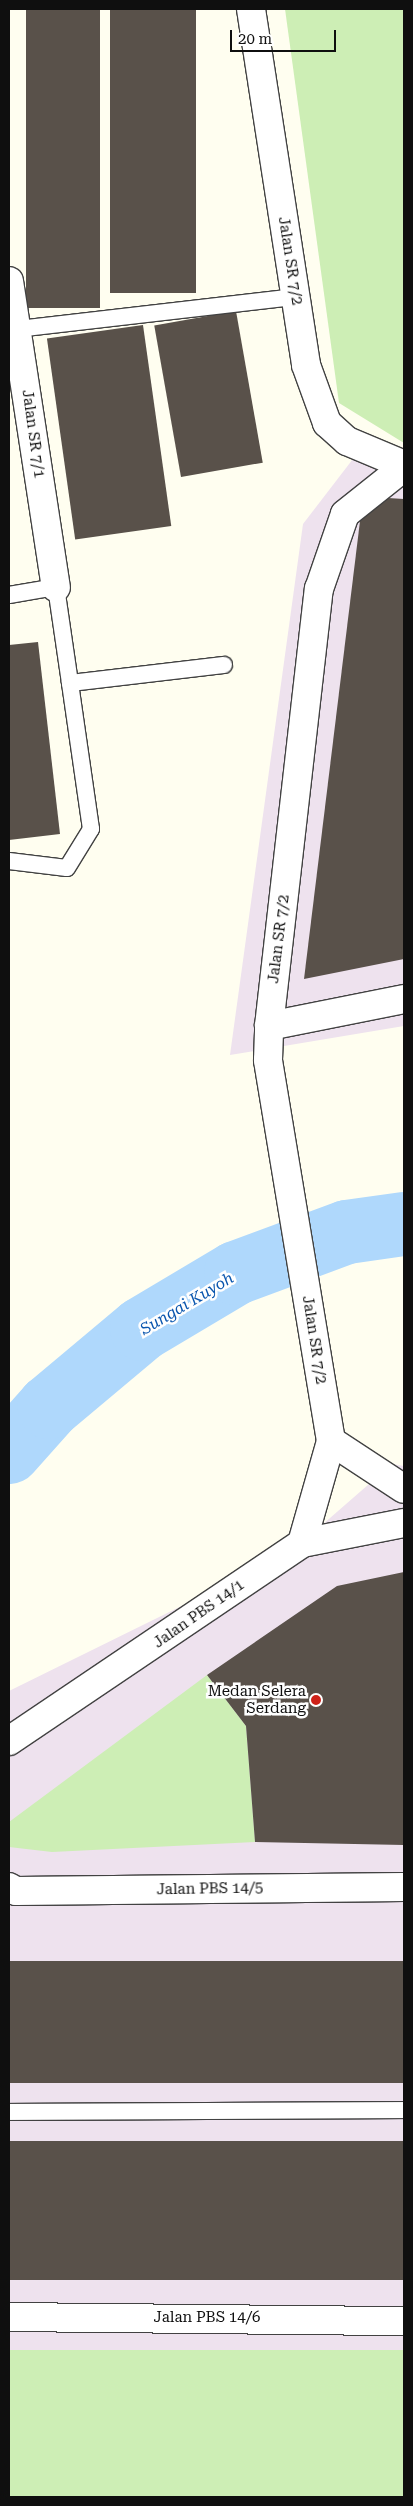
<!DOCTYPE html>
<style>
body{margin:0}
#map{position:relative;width:413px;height:2506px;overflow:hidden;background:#fffef0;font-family:"Roboto Serif",serif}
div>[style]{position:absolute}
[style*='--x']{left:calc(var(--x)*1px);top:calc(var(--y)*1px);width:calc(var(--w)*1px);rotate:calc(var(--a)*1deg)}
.industrial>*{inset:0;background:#eee2ee}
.green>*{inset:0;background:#cdeeb5;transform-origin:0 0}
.river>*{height:64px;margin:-32px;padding:0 32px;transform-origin:32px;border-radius:32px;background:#afd8fc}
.building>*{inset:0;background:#59514a;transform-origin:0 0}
.roads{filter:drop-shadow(1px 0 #424242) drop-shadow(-1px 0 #424242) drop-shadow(0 1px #424242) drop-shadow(0 -1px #424242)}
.service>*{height:16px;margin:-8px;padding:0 8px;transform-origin:8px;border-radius:8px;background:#fff}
.minor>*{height:28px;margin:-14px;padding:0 14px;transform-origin:14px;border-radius:14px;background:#fff}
.tertiary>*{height:28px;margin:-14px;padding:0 14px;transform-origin:14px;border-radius:14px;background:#fff}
.dots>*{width:14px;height:14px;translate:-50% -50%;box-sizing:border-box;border:2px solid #fff;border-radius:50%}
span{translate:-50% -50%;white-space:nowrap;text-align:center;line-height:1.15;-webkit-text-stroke:5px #fff;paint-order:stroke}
.street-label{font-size:15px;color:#0f0f0f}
.poi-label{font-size:15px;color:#0f0f0f}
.right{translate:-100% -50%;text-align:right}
.water-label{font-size:16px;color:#0a56ae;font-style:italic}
.frame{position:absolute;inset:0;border:10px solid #0f0f0f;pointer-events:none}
.scale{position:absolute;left:230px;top:30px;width:106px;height:22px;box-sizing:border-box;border:2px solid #0f0f0f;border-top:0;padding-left:6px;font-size:15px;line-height:18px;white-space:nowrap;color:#0f0f0f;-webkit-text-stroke:4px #fff;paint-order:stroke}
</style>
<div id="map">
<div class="industrial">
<div style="clip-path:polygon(356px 455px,404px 460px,404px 1026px,230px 1055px,303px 524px)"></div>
<div style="clip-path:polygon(392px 1464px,404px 1466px,404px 2355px,9px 2374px,9px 1691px,291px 1552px)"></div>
</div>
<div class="green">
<div style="clip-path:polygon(285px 9px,404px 9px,404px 443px,339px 403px)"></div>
<div style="clip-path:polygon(207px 1675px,246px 1726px,255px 1842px,52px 1852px,9px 1847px,9px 1822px)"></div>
<div style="left:9px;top:2350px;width:395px;height:147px"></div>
</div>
<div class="river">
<div style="--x:9;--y:1452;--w:60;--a:-48.4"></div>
<div style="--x:49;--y:1407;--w:121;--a:-40"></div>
<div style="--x:142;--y:1329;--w:109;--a:-30.8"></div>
<div style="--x:236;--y:1273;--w:118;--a:-20.3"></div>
<div style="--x:347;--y:1232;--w:58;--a:-8"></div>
</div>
<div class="building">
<div style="left:26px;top:9px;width:74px;height:299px"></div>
<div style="left:110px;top:9px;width:86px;height:284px"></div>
<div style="left:236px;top:311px;width:154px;height:83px;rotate:80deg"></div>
<div style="left:143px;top:325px;width:203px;height:97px;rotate:82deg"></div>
<div style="clip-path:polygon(388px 498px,404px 499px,404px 959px,304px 979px,360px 521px)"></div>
<div style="clip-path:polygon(38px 642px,60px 834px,9px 840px,9px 645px)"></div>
<div style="clip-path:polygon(404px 1572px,404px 1845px,255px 1842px,246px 1726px,207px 1675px,337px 1586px)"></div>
<div style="left:404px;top:1961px;width:122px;height:395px;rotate:90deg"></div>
<div style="left:404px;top:2141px;width:139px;height:395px;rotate:90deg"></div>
</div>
<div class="roads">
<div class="service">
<div style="--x:18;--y:329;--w:280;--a:-6.6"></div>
<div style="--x:9;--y:595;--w:48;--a:-9.7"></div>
<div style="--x:56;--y:587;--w:97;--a:81.7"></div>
<div style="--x:70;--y:683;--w:155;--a:-6.7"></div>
<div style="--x:9;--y:861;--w:58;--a:6.9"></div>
<div style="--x:67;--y:868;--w:46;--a:-58.4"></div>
<div style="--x:91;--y:829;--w:148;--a:-98.2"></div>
<div style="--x:9;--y:2112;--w:395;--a:-0.3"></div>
</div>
<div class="minor">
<div style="--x:251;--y:9;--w:360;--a:81.2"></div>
<div style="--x:306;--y:365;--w:62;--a:70.1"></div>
<div style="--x:327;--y:423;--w:27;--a:42"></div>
<div style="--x:347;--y:441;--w:62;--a:22.8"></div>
<div style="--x:9;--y:281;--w:310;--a:81.3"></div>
<div style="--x:269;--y:1026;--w:138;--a:-11.3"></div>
<div style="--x:331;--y:1441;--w:87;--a:33.3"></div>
<div style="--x:302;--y:1543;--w:106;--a:-74.1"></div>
<div style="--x:331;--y:1441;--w:386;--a:-99.4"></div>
<div style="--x:268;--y:1060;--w:34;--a:-88"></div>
<div style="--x:269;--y:1026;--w:440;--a:-83.5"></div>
<div style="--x:319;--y:589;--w:79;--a:-70.9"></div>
<div style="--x:345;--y:514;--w:75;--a:-38.5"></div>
<div style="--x:9;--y:1887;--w:8;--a:30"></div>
<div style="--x:16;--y:1891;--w:388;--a:-0.6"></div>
<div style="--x:9;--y:2317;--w:395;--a:0.6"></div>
</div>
<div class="tertiary">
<div style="--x:9;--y:1741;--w:354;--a:-34"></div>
<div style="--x:302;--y:1543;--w:104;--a:-11.1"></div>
</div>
</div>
<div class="dots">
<div style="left:316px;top:1700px;background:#ce2118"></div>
</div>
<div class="street-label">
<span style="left:290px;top:261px;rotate:81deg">Jalan SR 7/2</span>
<span style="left:33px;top:434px;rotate:82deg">Jalan SR 7/1</span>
<span style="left:279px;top:939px;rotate:-83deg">Jalan SR 7/2</span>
<span style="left:314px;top:1340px;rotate:81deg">Jalan SR 7/2</span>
<span style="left:199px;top:1614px;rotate:-35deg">Jalan PBS 14/1</span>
<span style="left:210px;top:1889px;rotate:-1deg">Jalan PBS 14/5</span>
<span style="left:207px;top:2318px">Jalan PBS 14/6</span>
</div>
<div class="poi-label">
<span class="right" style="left:306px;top:1700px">Medan Selera<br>Serdang</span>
</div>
<div class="water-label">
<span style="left:187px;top:1304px;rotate:-31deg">Sungai Kuyoh</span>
</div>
<div class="frame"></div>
<div class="scale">20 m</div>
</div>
